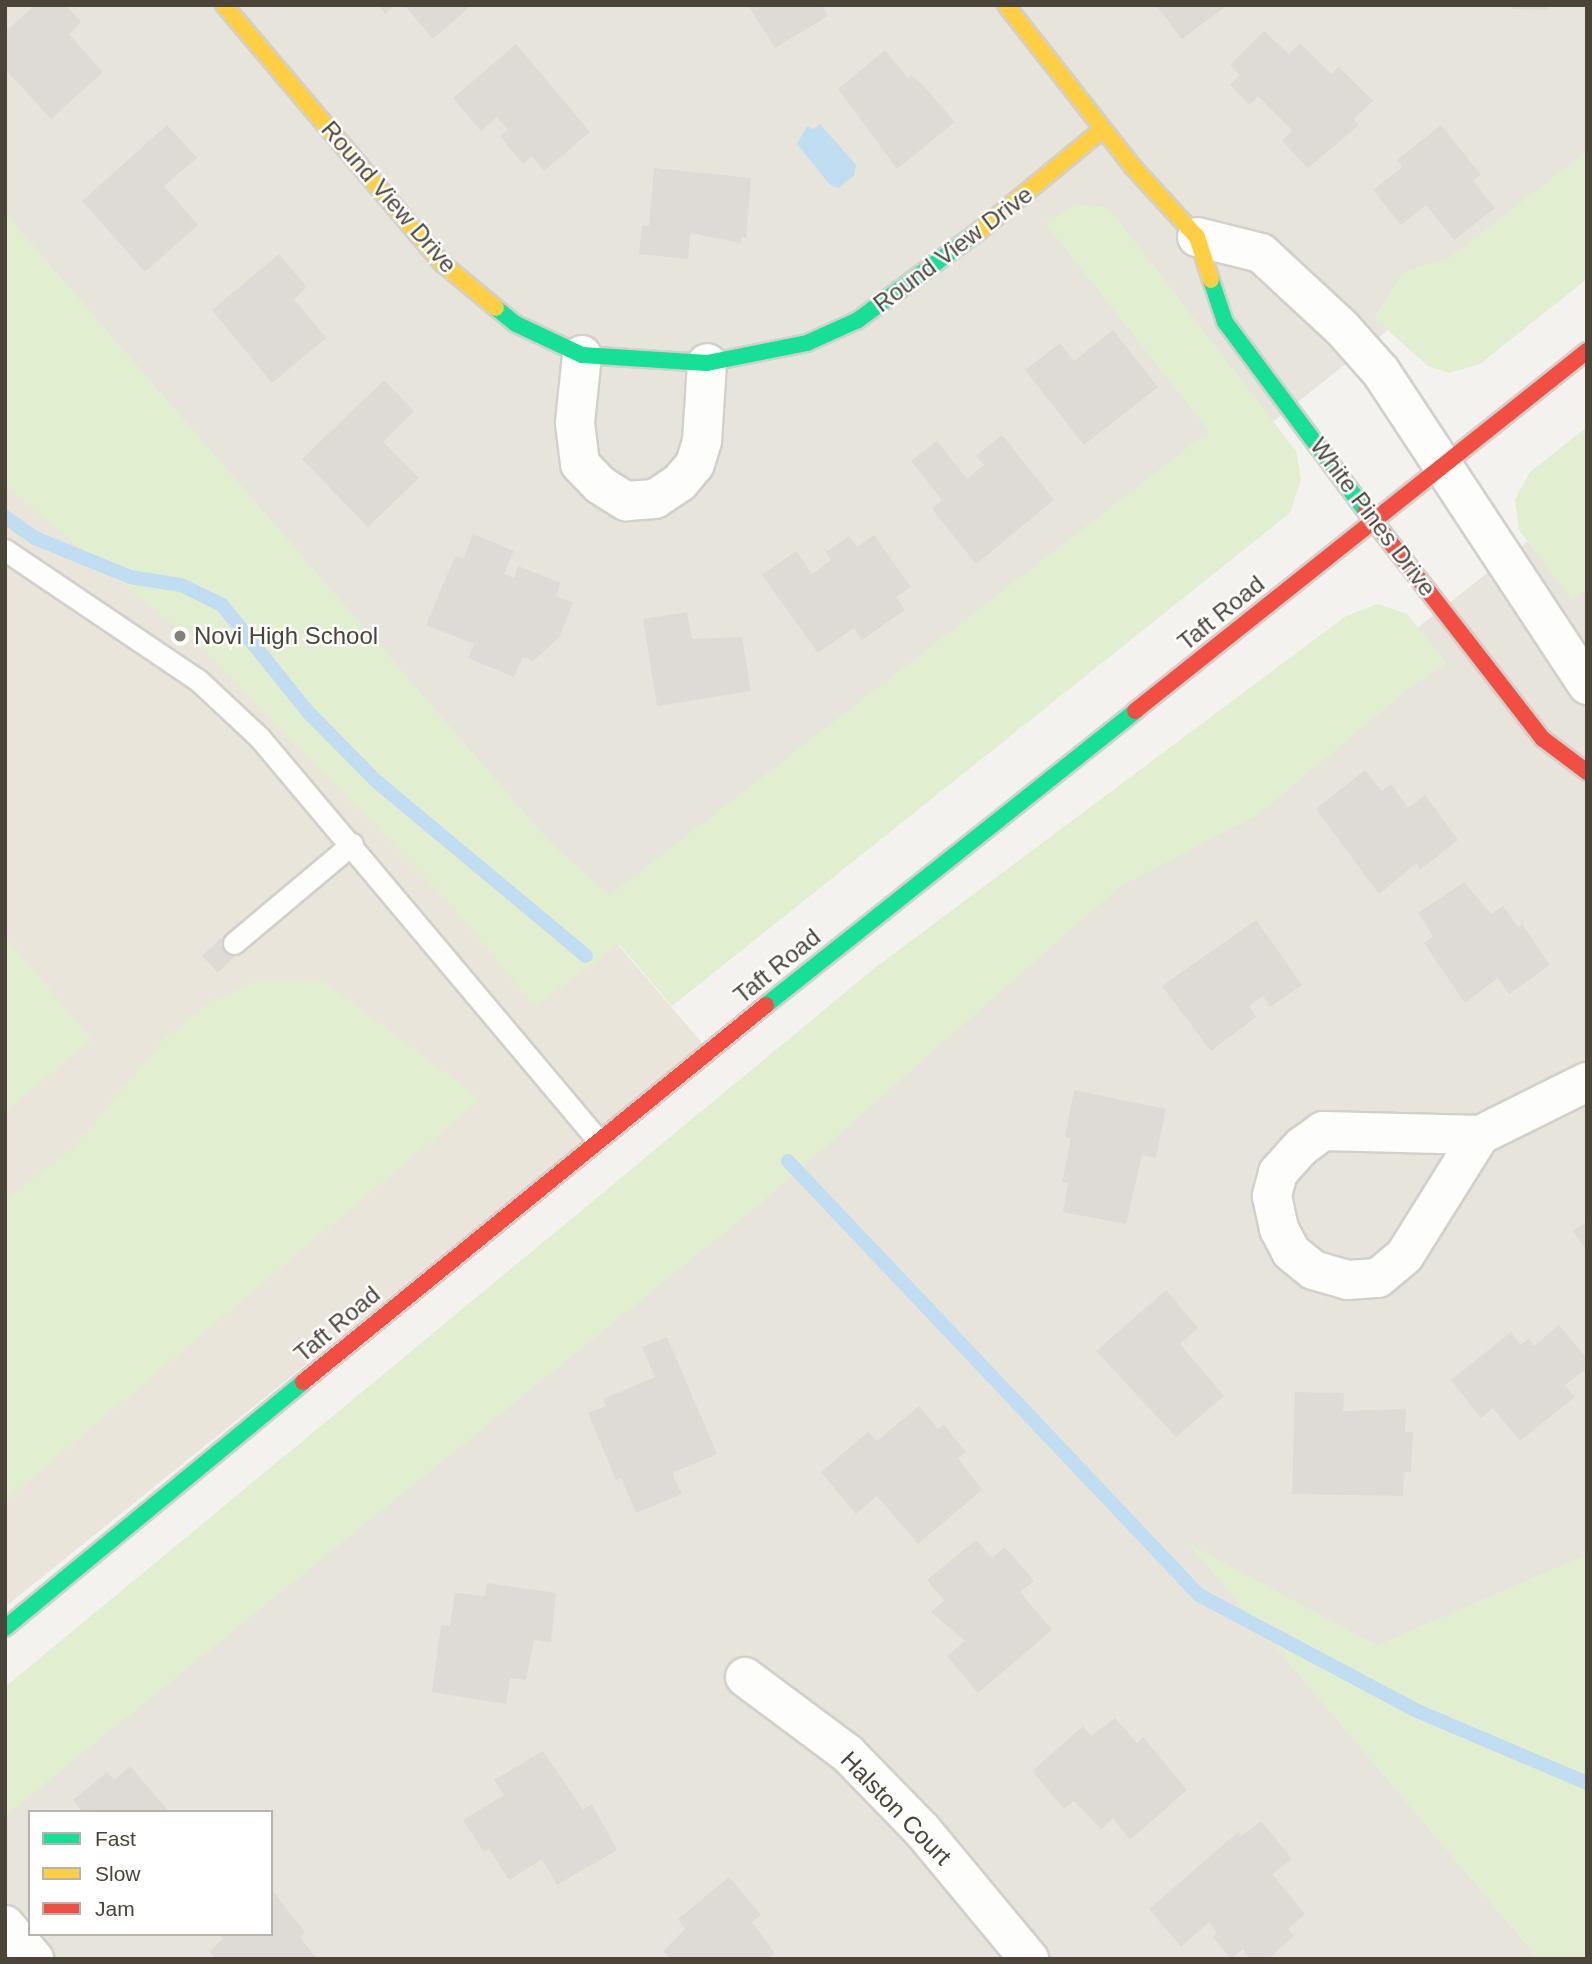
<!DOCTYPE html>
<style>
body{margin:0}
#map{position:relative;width:1592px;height:1964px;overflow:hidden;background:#f4f2ee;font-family:Helvetica,sans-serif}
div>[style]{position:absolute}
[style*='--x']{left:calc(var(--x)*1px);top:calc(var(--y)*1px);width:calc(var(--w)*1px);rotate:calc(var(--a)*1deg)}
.residential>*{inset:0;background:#e7e4dc}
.education>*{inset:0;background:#eae5da}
.green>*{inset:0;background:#e1eecf}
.water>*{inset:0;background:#c0ddf1}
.stream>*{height:14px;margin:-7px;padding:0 7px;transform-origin:7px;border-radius:7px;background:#c0ddf1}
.building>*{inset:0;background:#dedbd6;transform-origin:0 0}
.roads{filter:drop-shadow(2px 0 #d2d0cb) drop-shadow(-2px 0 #d2d0cb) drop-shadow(0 2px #d2d0cb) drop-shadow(0 -2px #d2d0cb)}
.lane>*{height:21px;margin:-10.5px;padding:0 10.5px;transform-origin:10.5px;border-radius:10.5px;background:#fdfdfc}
.street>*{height:38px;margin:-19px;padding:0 19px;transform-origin:19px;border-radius:19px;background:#fdfdfc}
.fast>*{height:16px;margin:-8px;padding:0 8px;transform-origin:8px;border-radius:8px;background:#16e098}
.slow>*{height:16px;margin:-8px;padding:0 8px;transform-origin:8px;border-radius:8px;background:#ffcf43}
.jam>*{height:16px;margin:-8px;padding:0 8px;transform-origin:8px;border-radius:8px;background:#f24e42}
.dots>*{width:19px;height:19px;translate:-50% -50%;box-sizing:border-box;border:4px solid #fff;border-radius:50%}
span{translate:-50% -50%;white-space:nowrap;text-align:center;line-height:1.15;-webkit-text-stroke:5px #fff;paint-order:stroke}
.street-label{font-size:24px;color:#4b4439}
.poi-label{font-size:24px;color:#4b4439}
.left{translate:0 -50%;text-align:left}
.frame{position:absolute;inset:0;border:7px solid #4b4439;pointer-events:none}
.legend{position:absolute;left:28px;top:1810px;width:245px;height:126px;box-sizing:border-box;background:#fff;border:2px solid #b7b4b0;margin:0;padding:9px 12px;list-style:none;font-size:21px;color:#4b4439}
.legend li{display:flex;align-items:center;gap:14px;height:35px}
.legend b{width:35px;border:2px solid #b7b4b0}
</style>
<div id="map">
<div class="residential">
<div style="clip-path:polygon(5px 5px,1587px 5px,1587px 171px,619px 944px,5px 226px)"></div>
<div style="clip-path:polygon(evenodd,1587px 495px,1587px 1555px,1377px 1646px,1190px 1545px,1539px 1959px,5px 1959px,5px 1795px,819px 1096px,1587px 495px,30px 1812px,271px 1812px,271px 1934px,30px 1934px,30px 1812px)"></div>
</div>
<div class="education">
<div style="clip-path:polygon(5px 228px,703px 1044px,5px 1607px)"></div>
</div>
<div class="green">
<div style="clip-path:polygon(1587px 151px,1587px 279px,1480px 364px,1449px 373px,1428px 366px,1374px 318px,1403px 272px,1450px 257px)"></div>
<div style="clip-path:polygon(1076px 204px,1106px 207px,1120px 222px,1296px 451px,1301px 479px,1290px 513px,672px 1006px,619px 944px,535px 1007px,446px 899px,203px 650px,5px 486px,5px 213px,552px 844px,610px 895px,1209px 431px,1045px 223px)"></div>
<div style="clip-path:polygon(1587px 427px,1587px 588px,1572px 600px,1519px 530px,1515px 499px,1530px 472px)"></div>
<div style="clip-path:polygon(1378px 604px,1407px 614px,1447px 663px,1413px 685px,1258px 815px,1119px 887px,767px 1198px,5px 1816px,5px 1687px,876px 967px,1346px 616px)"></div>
<div style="clip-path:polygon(5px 936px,92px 1039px,5px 1112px)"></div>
<div style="clip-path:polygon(323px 981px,481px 1099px,5px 1501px,5px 1200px,72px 1149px,165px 1038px,210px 1001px,257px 982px)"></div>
<div style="clip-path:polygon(1188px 1543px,1377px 1646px,1587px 1555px,1587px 1959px,1539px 1959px)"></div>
</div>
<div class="water">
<div style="clip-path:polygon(820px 124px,856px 165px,854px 175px,839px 188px,830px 185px,797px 144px,807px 126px,813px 129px)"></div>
</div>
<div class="stream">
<div style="--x:5;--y:517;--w:37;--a:35"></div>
<div style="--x:35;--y:538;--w:103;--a:22.3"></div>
<div style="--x:130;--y:577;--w:52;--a:8.9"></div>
<div style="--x:181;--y:585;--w:46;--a:26"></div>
<div style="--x:222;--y:605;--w:137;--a:51.2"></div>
<div style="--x:308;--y:712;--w:97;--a:45.4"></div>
<div style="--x:376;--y:781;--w:273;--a:39.8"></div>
<div style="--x:788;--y:1161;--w:598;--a:46.56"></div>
<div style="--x:1199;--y:1595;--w:245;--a:28"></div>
<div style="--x:1415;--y:1710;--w:187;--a:23"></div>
</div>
<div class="building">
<div style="clip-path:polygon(35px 5px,66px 5px,81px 22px,69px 34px,103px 72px,51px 119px,5px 69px,5px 32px)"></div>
<div style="clip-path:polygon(378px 5px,395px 5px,385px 14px)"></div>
<div style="clip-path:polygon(404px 5px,472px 5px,433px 39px)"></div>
<div style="clip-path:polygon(748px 5px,821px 5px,828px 16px,775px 48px)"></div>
<div style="clip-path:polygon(1156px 5px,1223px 5px,1225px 7px,1182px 39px)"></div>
<div style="clip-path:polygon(1513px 5px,1548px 5px,1548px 10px,1513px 9px)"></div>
<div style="clip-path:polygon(1264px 31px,1289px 54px,1300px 43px,1331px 74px,1339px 67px,1373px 101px,1354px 119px,1359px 125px,1308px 168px,1282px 141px,1292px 130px,1258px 96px,1250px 105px,1230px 85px,1240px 75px,1230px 65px)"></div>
<div style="clip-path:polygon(516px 44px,590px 132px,544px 171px,532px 156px,523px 164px,500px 136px,508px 130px,497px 117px,481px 131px,453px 98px)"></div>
<div style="clip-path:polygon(885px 50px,908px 78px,911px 75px,923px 85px,955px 122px,897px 169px,838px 89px)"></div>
<div style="clip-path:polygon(167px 125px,197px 158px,164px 186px,198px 225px,145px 272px,82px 201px)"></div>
<div style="clip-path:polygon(1441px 125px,1481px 175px,1473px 181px,1495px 208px,1454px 240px,1426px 205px,1401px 225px,1373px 190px,1402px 167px,1397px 160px)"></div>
<div style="clip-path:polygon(654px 168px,751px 178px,746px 238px,741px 237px,741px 243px,690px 233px,688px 259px,639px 254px,642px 225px,649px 226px)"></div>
<div style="clip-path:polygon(279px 254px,307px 287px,294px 299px,326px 338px,272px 383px,212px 310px)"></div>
<div style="clip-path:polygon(1113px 330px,1158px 387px,1084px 445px,1025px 370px,1060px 343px,1074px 361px)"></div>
<div style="clip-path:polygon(384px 380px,414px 411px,383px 442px,419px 478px,368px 527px,302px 459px)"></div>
<div style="clip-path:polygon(1002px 435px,1054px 500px,976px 564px,932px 509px,942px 500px,911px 461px,937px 441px,967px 479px,984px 465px,976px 456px)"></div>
<div style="clip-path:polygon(473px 534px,514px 551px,504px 574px,514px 578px,518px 566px,561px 583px,556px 596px,573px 603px,559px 638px,533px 661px,523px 657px,514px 677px,468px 658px,474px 644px,426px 625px,455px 556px,463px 559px)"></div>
<div style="clip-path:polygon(874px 535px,911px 587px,896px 597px,905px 610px,862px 640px,854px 628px,818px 653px,762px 575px,796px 551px,812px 574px,831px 560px,826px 552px,849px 536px,857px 547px)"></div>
<div style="clip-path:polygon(687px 612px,692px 639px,742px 637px,751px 691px,657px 706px,643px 619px)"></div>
<div style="clip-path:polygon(1365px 770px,1382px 791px,1391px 784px,1408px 808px,1425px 795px,1458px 840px,1420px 870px,1417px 863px,1379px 894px,1316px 809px)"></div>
<div style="clip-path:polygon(1464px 882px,1491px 914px,1503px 906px,1518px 927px,1522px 924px,1550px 965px,1509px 994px,1498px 978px,1465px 1003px,1424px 943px,1433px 936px,1418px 913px)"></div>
<div style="clip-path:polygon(1256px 920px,1302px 985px,1270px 1007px,1263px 996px,1249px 1006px,1256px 1017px,1211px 1051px,1162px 986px)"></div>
<div style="left:221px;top:938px;width:23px;height:26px;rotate:47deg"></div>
<div style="clip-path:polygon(1074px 1090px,1166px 1109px,1156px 1158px,1142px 1155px,1126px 1224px,1063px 1212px,1068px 1183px,1062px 1182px,1071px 1139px,1065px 1137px)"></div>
<div style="clip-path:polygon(1587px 1221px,1587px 1250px,1573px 1231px)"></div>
<div style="clip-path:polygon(1166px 1290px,1198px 1328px,1180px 1344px,1224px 1396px,1176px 1437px,1096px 1351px)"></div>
<div style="clip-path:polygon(1559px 1325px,1587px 1359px,1587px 1368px,1565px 1385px,1575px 1397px,1520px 1441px,1493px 1408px,1481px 1418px,1451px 1380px,1511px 1332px,1521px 1345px,1529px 1339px,1534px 1346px)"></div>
<div style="clip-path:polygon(667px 1337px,717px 1454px,672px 1473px,682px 1494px,636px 1513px,621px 1478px,616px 1480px,588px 1413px,606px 1406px,603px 1399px,655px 1377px,642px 1347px)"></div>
<div style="clip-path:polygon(1295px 1392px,1344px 1393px,1343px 1411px,1406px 1409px,1405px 1432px,1413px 1432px,1411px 1472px,1404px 1472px,1403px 1496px,1292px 1494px)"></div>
<div style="clip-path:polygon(919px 1406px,938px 1429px,944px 1425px,966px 1452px,958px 1458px,982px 1490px,918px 1544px,877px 1496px,856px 1514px,821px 1472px,868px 1432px,877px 1441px)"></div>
<div style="clip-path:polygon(976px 1540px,992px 1558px,1005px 1547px,1034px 1581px,1020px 1592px,1052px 1630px,978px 1693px,947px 1656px,965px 1641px,931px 1612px,944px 1600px,927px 1580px)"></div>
<div style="clip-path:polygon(487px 1583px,556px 1593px,551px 1642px,534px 1640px,526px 1680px,510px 1678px,506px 1704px,432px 1692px,441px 1625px,450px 1626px,455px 1593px,485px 1596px)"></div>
<div style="clip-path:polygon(1115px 1718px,1137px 1743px,1143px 1737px,1187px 1790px,1130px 1840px,1113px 1818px,1101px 1829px,1074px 1801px,1064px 1809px,1032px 1771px,1083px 1726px,1091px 1736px)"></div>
<div style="clip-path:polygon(543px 1751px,583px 1810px,592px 1804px,617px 1850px,557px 1885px,542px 1859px,509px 1880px,489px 1849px,484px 1852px,463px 1820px,504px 1795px,494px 1780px)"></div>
<div style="clip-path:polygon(130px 1766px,169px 1812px,83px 1812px,73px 1800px,107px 1772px,114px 1780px)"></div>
<div style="clip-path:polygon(1261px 1821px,1292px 1859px,1272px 1874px,1305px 1914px,1288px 1929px,1294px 1936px,1268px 1959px,1250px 1959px,1243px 1949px,1231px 1959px,1213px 1937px,1217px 1933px,1209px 1922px,1181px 1947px,1149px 1909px,1238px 1832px,1241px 1836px)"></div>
<div style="clip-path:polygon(729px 1877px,761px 1915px,752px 1922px,775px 1953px,768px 1959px,670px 1959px,663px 1951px,685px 1929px,678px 1919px)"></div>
<div style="clip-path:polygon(271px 1889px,305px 1932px,300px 1937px,317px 1959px,216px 1959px,209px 1951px,223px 1939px,219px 1934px,271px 1934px)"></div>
</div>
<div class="roads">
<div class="lane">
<div style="--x:5;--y:550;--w:233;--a:34"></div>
<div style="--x:198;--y:680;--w:83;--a:43.1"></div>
<div style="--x:259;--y:737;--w:525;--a:49.94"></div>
<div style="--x:234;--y:943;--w:154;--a:-40"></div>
</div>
<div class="street">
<div style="--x:1197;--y:237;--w:66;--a:14"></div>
<div style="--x:1261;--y:253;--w:110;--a:42.8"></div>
<div style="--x:1342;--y:328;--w:59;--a:48.4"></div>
<div style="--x:1381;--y:372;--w:375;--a:56.6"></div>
<div style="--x:582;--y:355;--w:68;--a:95.9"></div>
<div style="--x:575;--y:423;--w:41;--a:83"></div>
<div style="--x:580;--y:464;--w:29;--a:46"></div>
<div style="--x:600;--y:485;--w:31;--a:32"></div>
<div style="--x:626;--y:501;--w:29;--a:-4"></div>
<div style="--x:655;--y:499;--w:30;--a:-34"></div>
<div style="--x:680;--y:482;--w:23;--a:-50"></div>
<div style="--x:695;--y:464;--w:24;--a:-73"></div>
<div style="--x:702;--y:441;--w:78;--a:-86.3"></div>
<div style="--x:1480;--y:1135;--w:157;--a:-178.5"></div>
<div style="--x:1323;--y:1131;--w:26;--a:144"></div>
<div style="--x:1302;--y:1146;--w:36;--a:132"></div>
<div style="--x:1278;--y:1173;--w:24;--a:105"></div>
<div style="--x:1272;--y:1196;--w:34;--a:78"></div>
<div style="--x:1279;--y:1229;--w:26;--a:62"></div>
<div style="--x:1291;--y:1252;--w:28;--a:39"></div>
<div style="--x:1313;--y:1270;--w:36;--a:16"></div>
<div style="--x:1348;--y:1280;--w:30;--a:-4"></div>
<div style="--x:1378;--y:1278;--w:35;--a:-40"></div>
<div style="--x:1405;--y:1255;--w:142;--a:-58"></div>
<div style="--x:1480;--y:1135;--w:119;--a:-26.4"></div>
<div style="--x:745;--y:1677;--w:127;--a:36.7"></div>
<div style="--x:847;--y:1753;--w:107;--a:45.8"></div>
<div style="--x:922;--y:1830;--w:168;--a:50.3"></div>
<div style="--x:5;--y:1925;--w:45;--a:49.5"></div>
</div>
<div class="fast">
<div style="--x:1211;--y:280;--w:44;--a:71.6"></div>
<div style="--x:1225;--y:322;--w:236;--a:53.3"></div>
<div style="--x:496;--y:308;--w:26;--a:39"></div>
<div style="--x:516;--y:324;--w:73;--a:25.2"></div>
<div style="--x:582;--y:355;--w:125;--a:3.7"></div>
<div style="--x:707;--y:363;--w:102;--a:-11.3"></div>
<div style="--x:807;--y:343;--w:56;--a:-24.3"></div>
<div style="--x:858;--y:320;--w:149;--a:-36.3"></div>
<div style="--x:766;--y:1005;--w:472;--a:-38.5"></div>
<div style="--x:5;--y:1628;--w:386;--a:-39.5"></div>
</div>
<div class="slow">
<div style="--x:224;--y:5;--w:338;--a:49.8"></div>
<div style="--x:442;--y:263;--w:70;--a:39.8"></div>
<div style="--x:1006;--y:5;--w:206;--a:51.9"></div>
<div style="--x:1133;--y:167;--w:95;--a:47.6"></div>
<div style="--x:1197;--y:237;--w:45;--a:72"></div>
<div style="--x:978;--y:232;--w:162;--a:-39.5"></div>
</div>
<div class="jam">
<div style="--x:1366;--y:511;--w:289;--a:52.2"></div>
<div style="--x:1543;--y:739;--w:55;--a:36.9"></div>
<div style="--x:1135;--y:711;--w:578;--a:-38.54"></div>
<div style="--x:303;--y:1382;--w:597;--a:-39.15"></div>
</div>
</div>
<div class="dots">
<div style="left:180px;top:636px;background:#868178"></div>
</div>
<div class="street-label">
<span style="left:389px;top:197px;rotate:49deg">Round View Drive</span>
<span style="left:953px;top:249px;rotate:-37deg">Round View Drive</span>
<span style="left:1373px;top:517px;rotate:53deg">White Pines Drive</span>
<span style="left:1221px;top:613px;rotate:-39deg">Taft Road</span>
<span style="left:777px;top:966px;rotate:-39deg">Taft Road</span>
<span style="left:337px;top:1324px;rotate:-40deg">Taft Road</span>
<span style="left:896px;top:1808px;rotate:46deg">Halston Court</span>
</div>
<div class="poi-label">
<span class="left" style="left:194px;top:636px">Novi High School</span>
</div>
<div class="frame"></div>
<ul class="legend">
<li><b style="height:9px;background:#16e098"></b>Fast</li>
<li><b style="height:9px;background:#ffcf43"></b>Slow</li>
<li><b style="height:9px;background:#f24e42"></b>Jam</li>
</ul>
</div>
